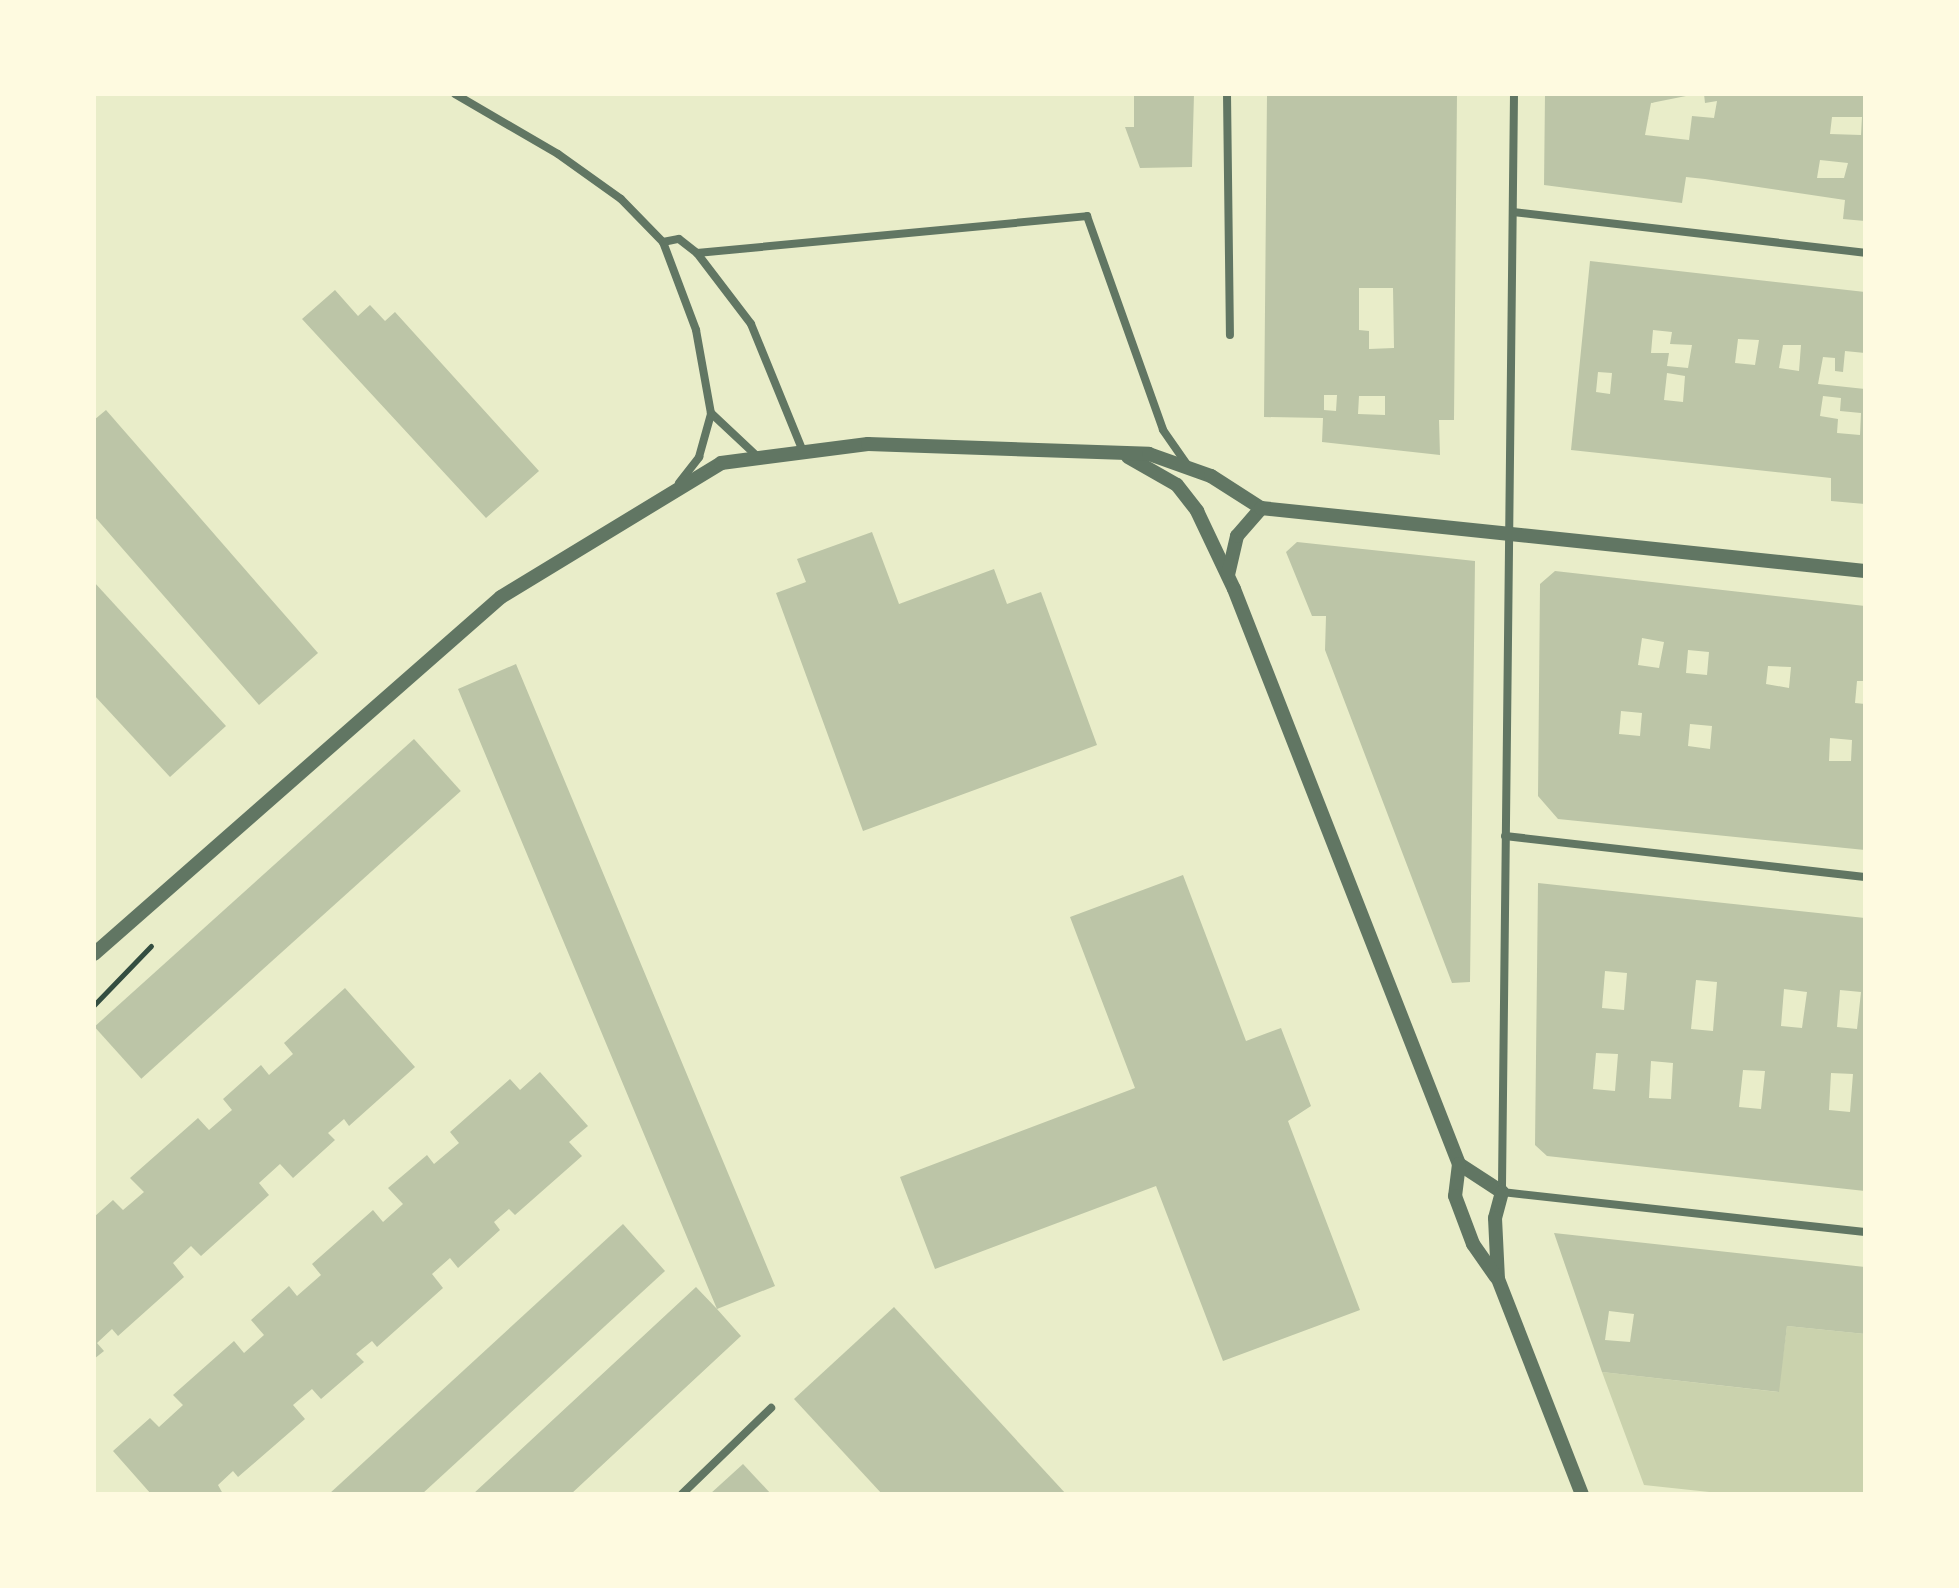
<!DOCTYPE html>
<style>
body{margin:0}
#map{position:relative;width:1959px;height:1588px;overflow:hidden;background:#e9edc9;font-family:Rubik,sans-serif}
div>[style]{position:absolute}
[style*='--x']{left:calc(var(--x)*1px);top:calc(var(--y)*1px);width:calc(var(--w)*1px);rotate:calc(var(--a)*1deg)}
.green>*{inset:0;background:#cad2ad}
.building>*{inset:0;background:#bcc5a7;transform-origin:0 0}
.path>*{height:5px;margin:-2.5px;padding:0 2.5px;transform-origin:2.5px;border-radius:2.5px;background:#344e41}
.minor>*{height:8px;margin:-4px;padding:0 4px;transform-origin:4px;border-radius:4px;background:#617663}
.tertiary>*{height:14px;margin:-7px;padding:0 7px;transform-origin:7px;border-radius:7px;background:#617663}
span{translate:-50% -50%;white-space:nowrap;text-align:center;line-height:1.15;-webkit-text-stroke:8px #fefae0;paint-order:stroke}
.frame{position:absolute;inset:0;border:96px solid #fefae0;pointer-events:none}
</style>
<div id="map">
<div class="green">
<div style="clip-path:polygon(1787px 1326px,1865px 1334px,1865px 1494px,1728px 1494px,1644px 1485px,1602px 1372px,1778px 1392px)"></div>
</div>
<div class="building">
<div style="clip-path:polygon(1134px 94px,1194px 94px,1192px 167px,1140px 168px,1125px 127px,1134px 127px)"></div>
<div style="clip-path:polygon(evenodd,1267px 94px,1457px 94px,1454px 420px,1439px 420px,1440px 455px,1322px 442px,1323px 418px,1264px 417px,1267px 94px,1359px 288px,1393px 288px,1394px 348px,1369px 349px,1369px 331px,1359px 330px,1359px 288px,1267px 94px,1324px 395px,1337px 395px,1336px 411px,1324px 410px,1324px 395px,1267px 94px,1359px 396px,1385px 396px,1385px 415px,1358px 414px,1359px 396px)"></div>
<div style="clip-path:polygon(evenodd,1545px 94px,1696px 94px,1651px 103px,1645px 135px,1689px 140px,1692px 116px,1714px 118px,1717px 101px,1705px 103px,1704px 94px,1865px 94px,1865px 221px,1843px 219px,1845px 200px,1705px 179px,1686px 177px,1682px 203px,1544px 185px,1545px 94px,1832px 117px,1862px 117px,1861px 135px,1830px 134px,1832px 117px,1545px 94px,1820px 160px,1848px 163px,1844px 178px,1817px 178px,1820px 160px)"></div>
<div style="clip-path:polygon(evenodd,1590px 261px,1865px 292px,1865px 353px,1845px 351px,1843px 372px,1835px 371px,1835px 358px,1823px 357px,1818px 384px,1865px 389px,1865px 504px,1831px 501px,1831px 478px,1571px 450px,1590px 261px,1653px 330px,1672px 332px,1670px 344px,1692px 345px,1688px 368px,1667px 366px,1669px 353px,1651px 353px,1653px 330px,1590px 261px,1738px 339px,1759px 340px,1755px 365px,1735px 363px,1738px 339px,1590px 261px,1783px 345px,1801px 345px,1799px 371px,1779px 368px,1783px 345px,1590px 261px,1598px 372px,1612px 373px,1610px 394px,1596px 392px,1598px 372px,1590px 261px,1667px 373px,1685px 376px,1683px 402px,1664px 400px,1667px 373px,1590px 261px,1823px 396px,1841px 398px,1840px 411px,1861px 413px,1860px 435px,1837px 433px,1838px 419px,1820px 416px,1823px 396px)"></div>
<div style="clip-path:polygon(335px 290px,358px 316px,370px 305px,385px 321px,395px 312px,539px 471px,486px 518px,302px 319px)"></div>
<div style="clip-path:polygon(106px 410px,318px 653px,259px 705px,94px 516px,94px 420px)"></div>
<div style="clip-path:polygon(872px 532px,899px 604px,994px 569px,1007px 604px,1041px 592px,1097px 745px,863px 831px,776px 593px,806px 582px,797px 559px)"></div>
<div style="clip-path:polygon(1297px 542px,1475px 561px,1470px 982px,1452px 983px,1325px 650px,1326px 616px,1312px 616px,1286px 552px)"></div>
<div style="clip-path:polygon(evenodd,1555px 571px,1865px 606px,1865px 681px,1857px 681px,1855px 703px,1865px 704px,1865px 850px,1558px 819px,1538px 796px,1540px 584px,1555px 571px,1642px 638px,1664px 642px,1659px 668px,1638px 665px,1642px 638px,1555px 571px,1688px 650px,1709px 652px,1707px 675px,1686px 673px,1688px 650px,1555px 571px,1768px 666px,1791px 667px,1789px 688px,1766px 684px,1768px 666px,1555px 571px,1621px 711px,1642px 713px,1640px 736px,1619px 734px,1621px 711px,1555px 571px,1690px 724px,1712px 726px,1710px 749px,1688px 746px,1690px 724px,1555px 571px,1830px 738px,1852px 740px,1851px 761px,1829px 761px,1830px 738px)"></div>
<div style="clip-path:polygon(94px 582px,226px 726px,170px 777px,94px 695px)"></div>
<div style="clip-path:polygon(516px 664px,775px 1286px,717px 1309px,741px 1336px,571px 1494px,473px 1494px,696px 1287px,717px 1309px,458px 689px)"></div>
<div style="left:414px;top:739px;width:70px;height:430px;rotate:48deg"></div>
<div style="clip-path:polygon(1183px 875px,1246px 1041px,1281px 1028px,1311px 1106px,1288px 1121px,1360px 1310px,1223px 1361px,1156px 1186px,935px 1269px,900px 1177px,1135px 1088px,1070px 917px)"></div>
<div style="clip-path:polygon(evenodd,1538px 883px,1865px 918px,1865px 1191px,1547px 1156px,1535px 1145px,1538px 883px,1605px 971px,1627px 973px,1624px 1010px,1602px 1008px,1605px 971px,1538px 883px,1696px 980px,1717px 982px,1713px 1031px,1691px 1029px,1696px 980px,1538px 883px,1784px 989px,1807px 992px,1802px 1028px,1781px 1026px,1784px 989px,1538px 883px,1840px 990px,1861px 992px,1857px 1029px,1837px 1027px,1840px 990px,1538px 883px,1596px 1053px,1618px 1054px,1615px 1091px,1593px 1089px,1596px 1053px,1538px 883px,1651px 1061px,1673px 1063px,1671px 1099px,1649px 1098px,1651px 1061px,1538px 883px,1743px 1070px,1765px 1071px,1761px 1109px,1739px 1107px,1743px 1070px,1538px 883px,1831px 1073px,1853px 1074px,1850px 1112px,1829px 1110px,1831px 1073px)"></div>
<div style="clip-path:polygon(345px 988px,415px 1067px,349px 1126px,344px 1119px,328px 1133px,335px 1140px,293px 1178px,280px 1164px,259px 1183px,269px 1195px,201px 1256px,191px 1246px,173px 1263px,184px 1277px,118px 1336px,112px 1329px,97px 1343px,104px 1351px,94px 1359px,94px 1217px,113px 1200px,123px 1210px,144px 1192px,130px 1178px,198px 1118px,209px 1130px,232px 1110px,223px 1099px,261px 1065px,269px 1075px,293px 1054px,284px 1043px)"></div>
<div style="clip-path:polygon(540px 1072px,588px 1126px,569px 1142px,582px 1156px,515px 1215px,509px 1209px,494px 1222px,500px 1230px,458px 1268px,450px 1258px,432px 1274px,443px 1288px,377px 1347px,372px 1341px,356px 1354px,364px 1362px,321px 1399px,312px 1389px,293px 1405px,305px 1419px,238px 1477px,233px 1471px,218px 1485px,223px 1494px,151px 1494px,113px 1451px,150px 1418px,159px 1427px,183px 1405px,173px 1395px,234px 1341px,244px 1353px,264px 1335px,251px 1320px,289px 1286px,297px 1296px,321px 1275px,312px 1264px,373px 1210px,383px 1222px,403px 1204px,388px 1188px,427px 1155px,434px 1164px,459px 1143px,450px 1132px,510px 1079px,520px 1090px)"></div>
<div style="clip-path:polygon(623px 1224px,665px 1271px,422px 1494px,329px 1494px)"></div>
<div style="clip-path:polygon(evenodd,1554px 1233px,1865px 1267px,1865px 1334px,1787px 1326px,1779px 1392px,1602px 1372px,1554px 1233px,1609px 1311px,1634px 1314px,1630px 1342px,1605px 1340px,1609px 1311px)"></div>
<div style="clip-path:polygon(894px 1307px,1066px 1494px,882px 1494px,794px 1399px)"></div>
<div style="clip-path:polygon(743px 1464px,771px 1494px,710px 1494px)"></div>
</div>
<div class="path">
<div style="--x:94;--y:1005;--w:82;--a:-46"></div>
</div>
<div class="minor">
<div style="--x:455;--y:94;--w:119;--a:30.2"></div>
<div style="--x:558;--y:154;--w:77;--a:35.5"></div>
<div style="--x:621;--y:199;--w:60;--a:45.7"></div>
<div style="--x:663;--y:242;--w:94;--a:69.4"></div>
<div style="--x:696;--y:330;--w:84;--a:79.8"></div>
<div style="--x:711;--y:413;--w:63;--a:43.1"></div>
<div style="--x:1227;--y:94;--w:241;--a:89.3"></div>
<div style="--x:1514;--y:94;--w:1098;--a:90.63"></div>
<div style="--x:1502;--y:1192;--w:365;--a:6.3"></div>
<div style="--x:1513;--y:212;--w:354;--a:6.6"></div>
<div style="--x:663;--y:242;--w:16;--a:-11"></div>
<div style="--x:679;--y:239;--w:23;--a:38"></div>
<div style="--x:697;--y:253;--w:89;--a:52.7"></div>
<div style="--x:751;--y:324;--w:135;--a:67.8"></div>
<div style="--x:697;--y:253;--w:392;--a:-5.4"></div>
<div style="--x:1087;--y:216;--w:227;--a:70.4"></div>
<div style="--x:1163;--y:430;--w:44;--a:55.2"></div>
<div style="--x:679;--y:483;--w:33;--a:-52"></div>
<div style="--x:699;--y:457;--w:45;--a:-74.4"></div>
<div style="--x:1505;--y:836;--w:362;--a:6.5"></div>
<div style="--x:682;--y:1494;--w:124;--a:-44"></div>
</div>
<div class="tertiary">
<div style="--x:1128;--y:457;--w:56;--a:29.7"></div>
<div style="--x:1177;--y:485;--w:33;--a:52"></div>
<div style="--x:1197;--y:511;--w:86;--a:64.6"></div>
<div style="--x:1234;--y:589;--w:617;--a:68.63"></div>
<div style="--x:1459;--y:1164;--w:51;--a:33.1"></div>
<div style="--x:1502;--y:1192;--w:27;--a:105"></div>
<div style="--x:1495;--y:1218;--w:61;--a:87.2"></div>
<div style="--x:1498;--y:1279;--w:231;--a:68.7"></div>
<div style="--x:1228;--y:575;--w:40;--a:-77"></div>
<div style="--x:1237;--y:536;--w:37;--a:-49"></div>
<div style="--x:94;--y:954;--w:541;--a:-41.26"></div>
<div style="--x:501;--y:597;--w:258;--a:-31.3"></div>
<div style="--x:721;--y:463;--w:148;--a:-7.4"></div>
<div style="--x:868;--y:444;--w:281;--a:2"></div>
<div style="--x:1149;--y:454;--w:66;--a:19.5"></div>
<div style="--x:1211;--y:476;--w:59;--a:32.6"></div>
<div style="--x:1261;--y:508;--w:607;--a:5.95"></div>
<div style="--x:1459;--y:1164;--w:32;--a:97"></div>
<div style="--x:1455;--y:1196;--w:51;--a:69.4"></div>
<div style="--x:1473;--y:1244;--w:40;--a:55.1"></div>
</div>
<div class="frame"></div>
</div>
